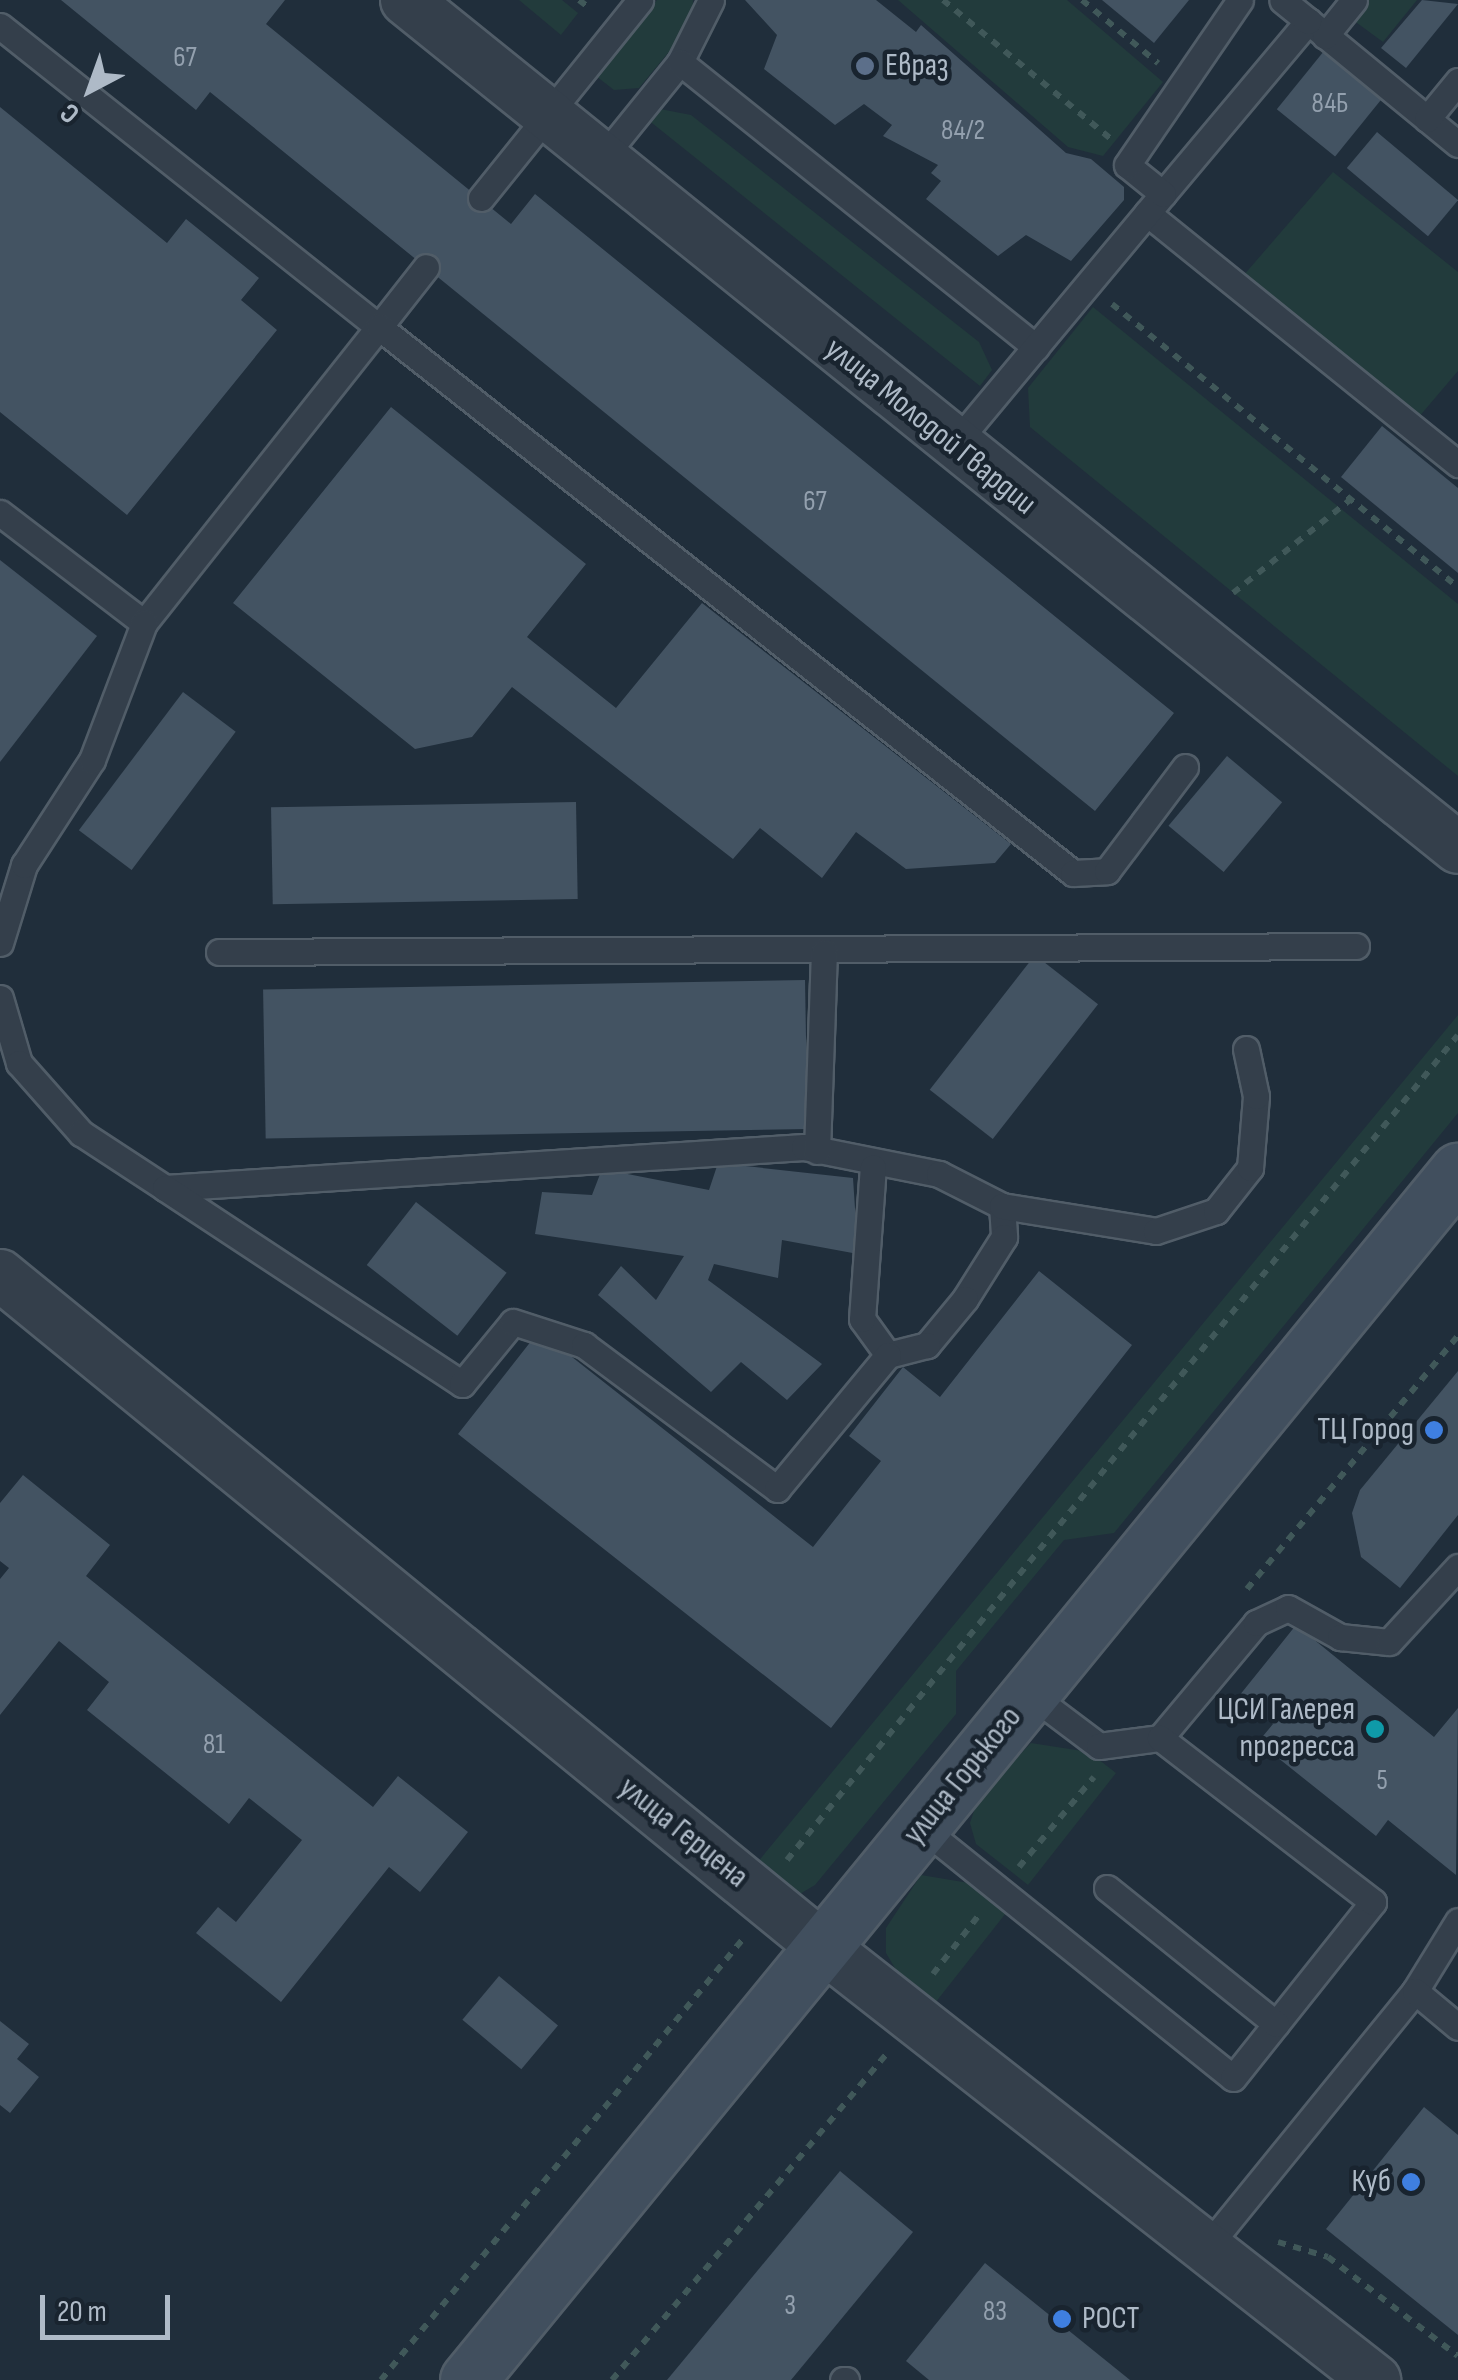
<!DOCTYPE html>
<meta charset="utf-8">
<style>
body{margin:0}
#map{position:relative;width:1458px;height:2380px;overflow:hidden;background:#202e3b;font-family:"Sofia Sans Condensed",sans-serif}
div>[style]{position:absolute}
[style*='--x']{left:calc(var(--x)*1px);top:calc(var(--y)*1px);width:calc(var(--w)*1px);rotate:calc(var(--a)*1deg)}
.green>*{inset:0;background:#223b3c}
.building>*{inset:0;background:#435362;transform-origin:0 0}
.path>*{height:6px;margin-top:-3px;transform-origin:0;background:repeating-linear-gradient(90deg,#405859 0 8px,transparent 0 16px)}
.roads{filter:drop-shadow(2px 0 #515d68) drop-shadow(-2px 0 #515d68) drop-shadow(0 2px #515d68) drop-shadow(0 -2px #515d68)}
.lane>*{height:25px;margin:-12.5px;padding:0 12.5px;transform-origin:12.5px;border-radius:12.5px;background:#343f4b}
.street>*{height:50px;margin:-25px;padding:0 25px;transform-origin:25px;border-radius:25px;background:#343f4b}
.secondary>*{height:55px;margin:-27.5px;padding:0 27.5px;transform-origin:27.5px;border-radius:27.5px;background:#414f5e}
.dots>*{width:28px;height:28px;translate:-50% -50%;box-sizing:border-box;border:5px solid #19242f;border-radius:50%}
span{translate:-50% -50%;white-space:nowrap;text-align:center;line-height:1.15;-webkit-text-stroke:9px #19242f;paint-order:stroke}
.number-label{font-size:28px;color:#93a0ae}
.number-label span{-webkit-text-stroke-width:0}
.poi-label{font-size:32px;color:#aebac7}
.left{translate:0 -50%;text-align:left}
.right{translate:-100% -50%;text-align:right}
.street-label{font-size:32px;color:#aebac7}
.north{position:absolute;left:40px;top:40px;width:100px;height:100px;-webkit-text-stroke:8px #19242f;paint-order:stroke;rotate:221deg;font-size:28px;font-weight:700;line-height:40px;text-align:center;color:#aebac7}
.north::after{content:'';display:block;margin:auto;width:35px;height:45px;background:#aebac7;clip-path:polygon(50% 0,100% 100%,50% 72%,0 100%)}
.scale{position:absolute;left:40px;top:2295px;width:130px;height:45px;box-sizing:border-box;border:5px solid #aebac7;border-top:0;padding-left:12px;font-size:30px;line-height:35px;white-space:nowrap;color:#aebac7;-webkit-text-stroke:8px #19242f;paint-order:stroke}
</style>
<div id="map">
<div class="green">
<div style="clip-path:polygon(519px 0,562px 0,578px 13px,561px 35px)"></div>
<div style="clip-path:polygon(657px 0,693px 0,692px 24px,639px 88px,614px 90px,596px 76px)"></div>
<div style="clip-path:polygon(898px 0,1067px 0,1163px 82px,1103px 156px,1068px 147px)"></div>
<div style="clip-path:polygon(1369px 0,1417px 0,1383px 42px,1353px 20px)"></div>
<div style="clip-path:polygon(660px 109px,691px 115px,979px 342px,992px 370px,980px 386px,647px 119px)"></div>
<div style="clip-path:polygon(1333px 172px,1458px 272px,1458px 371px,1418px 418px,1243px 276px)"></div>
<div style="clip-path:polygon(1093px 307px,1458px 604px,1458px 776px,1030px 427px,1028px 388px)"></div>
<div style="clip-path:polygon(1458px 1015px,1458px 1113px,1114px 1533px,1064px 1540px,956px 1671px,956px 1714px,815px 1885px,793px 1898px,747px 1875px)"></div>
<div style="clip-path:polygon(1031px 1743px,1089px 1752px,1116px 1773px,1028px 1885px,976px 1844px,970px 1823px,979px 1796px)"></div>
<div style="clip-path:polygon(921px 1875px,969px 1883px,1006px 1913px,924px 2017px,886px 1953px,886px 1928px)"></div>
</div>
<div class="building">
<div style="clip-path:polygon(61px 0,285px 0,266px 24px,511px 224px,535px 194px,1174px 713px,1095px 811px,210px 92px,196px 110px)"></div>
<div style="clip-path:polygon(745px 0,876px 0,916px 32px,921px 25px,1066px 153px,1091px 159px,1124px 187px,1124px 200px,1071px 261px,1026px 235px,998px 256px,926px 199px,941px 181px,931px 173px,938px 165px,883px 136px,892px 125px,864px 104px,835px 125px,764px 69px,777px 35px)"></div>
<div style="clip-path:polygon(1102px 0,1189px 0,1154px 43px)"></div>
<div style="clip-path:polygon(1422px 0,1458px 4px,1406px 68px,1381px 48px)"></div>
<div style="left:1324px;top:51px;width:75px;height:75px;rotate:39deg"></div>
<div style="clip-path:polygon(0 107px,167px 243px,186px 219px,259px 278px,241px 300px,277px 330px,127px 515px,0 412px)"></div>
<div style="left:1377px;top:132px;width:106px;height:47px;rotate:40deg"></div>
<div style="clip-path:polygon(391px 407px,586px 564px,527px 637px,616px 708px,702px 603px,1011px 844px,995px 863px,906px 869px,856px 832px,822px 878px,760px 828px,733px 859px,512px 687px,472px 737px,415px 749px,233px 603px)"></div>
<div style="clip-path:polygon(1382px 426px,1458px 488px,1458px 573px,1341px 477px)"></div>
<div style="clip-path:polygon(0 560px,97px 636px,0 762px)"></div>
<div style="left:183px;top:692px;width:66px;height:173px;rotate:37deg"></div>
<div style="left:1227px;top:756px;width:72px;height:91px;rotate:40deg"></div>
<div style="left:576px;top:802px;width:97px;height:305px;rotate:89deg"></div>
<div style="left:1035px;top:955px;width:80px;height:171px;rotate:38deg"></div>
<div style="left:805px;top:980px;width:149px;height:542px;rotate:89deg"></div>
<div style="clip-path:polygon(718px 1163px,853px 1178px,858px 1254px,782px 1240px,778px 1278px,714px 1264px,708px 1280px,822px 1364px,787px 1400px,741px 1362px,711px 1392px,598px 1295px,621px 1266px,656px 1300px,684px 1256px,535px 1234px,542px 1192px,592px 1195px,602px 1169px,709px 1190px)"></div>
<div style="left:416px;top:1202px;width:115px;height:80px;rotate:38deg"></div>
<div style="clip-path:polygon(1039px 1271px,1132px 1345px,831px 1728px,458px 1434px,539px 1331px,813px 1547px,881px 1461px,849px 1436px,903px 1367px,940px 1397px)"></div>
<div style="clip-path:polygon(1458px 1371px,1458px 1515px,1400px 1588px,1361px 1557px,1352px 1513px,1360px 1490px)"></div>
<div style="clip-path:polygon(23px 1475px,110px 1545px,86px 1576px,373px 1807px,398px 1776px,468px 1832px,420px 1892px,389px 1867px,281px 2002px,196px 1933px,218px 1907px,236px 1922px,302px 1840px,249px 1798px,229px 1824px,87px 1710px,109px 1682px,59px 1641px,0 1715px,0 1579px,9px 1568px,0 1561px,0 1503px)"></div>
<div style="clip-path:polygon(1296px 1625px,1434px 1737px,1458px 1708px,1456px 1875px,1388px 1820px,1376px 1836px,1258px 1742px,1273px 1724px,1239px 1696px)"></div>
<div style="left:499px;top:1976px;width:77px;height:57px;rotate:40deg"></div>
<div style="clip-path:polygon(0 2021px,29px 2044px,17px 2059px,39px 2077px,10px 2113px,0 2105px)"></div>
<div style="clip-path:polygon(1424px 2107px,1458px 2135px,1458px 2335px,1326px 2229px)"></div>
<div style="clip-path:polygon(840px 2171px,913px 2232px,791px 2380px,667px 2380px)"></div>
<div style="clip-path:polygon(985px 2263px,1130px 2380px,929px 2380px,906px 2361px)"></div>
</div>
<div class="path">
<div style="--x:579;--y:0;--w:15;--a:37"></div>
<div style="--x:943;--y:0;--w:217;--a:39.6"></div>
<div style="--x:1082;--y:0;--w:99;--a:39.7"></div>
<div style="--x:1112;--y:304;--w:447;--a:39.3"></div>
<div style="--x:1233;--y:593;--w:151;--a:-38.5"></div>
<div style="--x:1247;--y:1589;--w:329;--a:-50.2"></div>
<div style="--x:787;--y:1860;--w:1063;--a:-50.88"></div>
<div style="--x:1019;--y:1867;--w:117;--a:-50.2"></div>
<div style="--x:933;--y:1974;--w:75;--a:-52.1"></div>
<div style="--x:1278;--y:2242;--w:52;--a:16.7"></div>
<div style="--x:1328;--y:2257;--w:163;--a:37.3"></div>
<div style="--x:381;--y:2380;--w:569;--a:-50.63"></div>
<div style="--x:612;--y:2380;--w:427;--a:-49.9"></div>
</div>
<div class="roads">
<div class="lane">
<div style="--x:1308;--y:21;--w:194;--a:39.4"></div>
<div style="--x:0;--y:26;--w:484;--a:38.5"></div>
<div style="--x:379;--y:327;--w:76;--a:-51.9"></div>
<div style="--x:1325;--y:36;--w:46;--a:-51.1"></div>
<div style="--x:680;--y:62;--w:69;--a:-63.4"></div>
<div style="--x:1427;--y:119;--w:49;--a:-50.8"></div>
<div style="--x:599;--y:162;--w:129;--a:-51"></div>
<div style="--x:680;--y:62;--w:456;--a:38.7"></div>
<div style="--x:1163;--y:194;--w:226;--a:-50"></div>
<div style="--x:1308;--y:21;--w:33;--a:-141"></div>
<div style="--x:481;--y:198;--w:254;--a:-51.2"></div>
<div style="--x:1147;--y:213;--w:400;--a:38.9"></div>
<div style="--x:953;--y:446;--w:328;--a:-50.2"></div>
<div style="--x:1163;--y:194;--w:46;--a:-141.1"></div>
<div style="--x:1127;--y:165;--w:200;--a:-55.6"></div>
<div style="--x:0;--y:513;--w:181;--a:37.4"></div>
<div style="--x:144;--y:623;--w:378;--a:-51.6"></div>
<div style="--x:379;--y:327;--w:883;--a:38.19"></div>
<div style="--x:1073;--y:873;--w:34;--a:-3"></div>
<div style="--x:1107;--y:871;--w:130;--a:-53.1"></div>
<div style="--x:0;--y:943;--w:82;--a:-72.9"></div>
<div style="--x:24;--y:865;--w:125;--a:-57.1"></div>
<div style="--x:92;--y:760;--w:147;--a:-69.2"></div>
<div style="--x:219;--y:952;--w:1137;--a:-0.3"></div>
<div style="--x:0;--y:998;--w:68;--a:73.7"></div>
<div style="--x:19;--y:1063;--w:94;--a:48.5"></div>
<div style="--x:81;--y:1133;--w:100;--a:33.2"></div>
<div style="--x:165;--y:1188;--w:640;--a:-3.67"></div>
<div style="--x:804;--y:1147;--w:138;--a:11.3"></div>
<div style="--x:939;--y:1174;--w:71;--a:26.9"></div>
<div style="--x:1002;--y:1206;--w:31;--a:86"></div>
<div style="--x:1004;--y:1237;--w:73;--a:122.2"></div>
<div style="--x:965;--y:1299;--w:60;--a:129.6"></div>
<div style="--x:927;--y:1345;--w:40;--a:165.6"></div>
<div style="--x:888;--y:1355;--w:44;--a:-125.8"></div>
<div style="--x:862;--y:1319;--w:152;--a:-85.9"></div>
<div style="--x:817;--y:1151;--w:199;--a:-88"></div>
<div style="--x:165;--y:1188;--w:356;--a:33.4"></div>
<div style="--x:462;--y:1384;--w:80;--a:-50.6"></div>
<div style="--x:513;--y:1322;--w:75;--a:17.9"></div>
<div style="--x:584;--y:1345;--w:241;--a:36.7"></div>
<div style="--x:777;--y:1489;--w:174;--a:-50.4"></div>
<div style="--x:1002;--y:1206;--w:156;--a:9.2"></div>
<div style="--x:1156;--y:1231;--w:63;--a:-18.4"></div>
<div style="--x:1216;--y:1211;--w:55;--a:-51.7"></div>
<div style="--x:1250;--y:1168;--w:72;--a:-85.2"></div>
<div style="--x:1256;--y:1096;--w:48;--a:-102"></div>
<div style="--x:1030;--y:1694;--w:86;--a:37"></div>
<div style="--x:1099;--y:1746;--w:62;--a:-7.5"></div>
<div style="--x:1160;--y:1738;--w:150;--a:-50.1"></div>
<div style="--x:1256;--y:1623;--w:35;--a:-25"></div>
<div style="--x:1288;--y:1608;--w:60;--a:29.1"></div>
<div style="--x:1340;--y:1637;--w:49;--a:5.8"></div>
<div style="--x:1389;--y:1642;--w:102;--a:-47.4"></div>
<div style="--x:921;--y:1827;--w:400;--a:38.8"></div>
<div style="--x:1233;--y:2078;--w:225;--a:-51.5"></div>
<div style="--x:1373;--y:1902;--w:269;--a:-142.4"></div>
<div style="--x:1107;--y:1888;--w:217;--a:38.8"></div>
<div style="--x:1415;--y:1991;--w:82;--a:-58.4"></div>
<div style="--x:1207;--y:2247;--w:330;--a:-50.9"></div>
<div style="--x:1415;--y:1991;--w:56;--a:39.9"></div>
<div style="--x:843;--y:2380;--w:3;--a:0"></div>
</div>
<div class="street">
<div style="--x:406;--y:0;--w:1351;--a:38.87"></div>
<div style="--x:0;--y:1275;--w:1063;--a:39.23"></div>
<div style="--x:823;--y:1947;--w:702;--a:38.11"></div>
</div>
<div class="secondary">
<div style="--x:468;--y:2380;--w:1563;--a:-50.69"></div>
</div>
</div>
<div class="dots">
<div style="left:865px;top:66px;background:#5c6f8a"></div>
<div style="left:1434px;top:1430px;background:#3f7fe0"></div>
<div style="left:1375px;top:1729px;background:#0f9aa8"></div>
<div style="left:1411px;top:2182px;background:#3f7fe0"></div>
<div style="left:1062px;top:2319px;background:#3f7fe0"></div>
</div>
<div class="number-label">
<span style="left:185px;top:58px">67</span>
<span style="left:1330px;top:104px">84Б</span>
<span style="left:963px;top:131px">84/2</span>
<span style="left:815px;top:502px">67</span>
<span style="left:214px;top:1745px">81</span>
<span style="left:1382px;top:1781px">5</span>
<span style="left:790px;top:2306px">3</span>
<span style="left:995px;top:2312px">83</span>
</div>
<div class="poi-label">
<span class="left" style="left:885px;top:66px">Евраз</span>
<span class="right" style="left:1414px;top:1430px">ТЦ Город</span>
<span class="right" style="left:1355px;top:1729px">ЦСИ Галерея<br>прогресса</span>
<span class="right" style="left:1391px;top:2182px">Куб</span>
<span class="left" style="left:1082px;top:2319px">РОСТ</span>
</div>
<div class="street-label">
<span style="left:930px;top:427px;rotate:39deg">улица Молодой Гвардии</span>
<span style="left:963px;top:1776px;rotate:-51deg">улица Горького</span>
<span style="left:683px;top:1833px;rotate:39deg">улица Герцена</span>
</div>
<div class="north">С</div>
<div class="scale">20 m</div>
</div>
